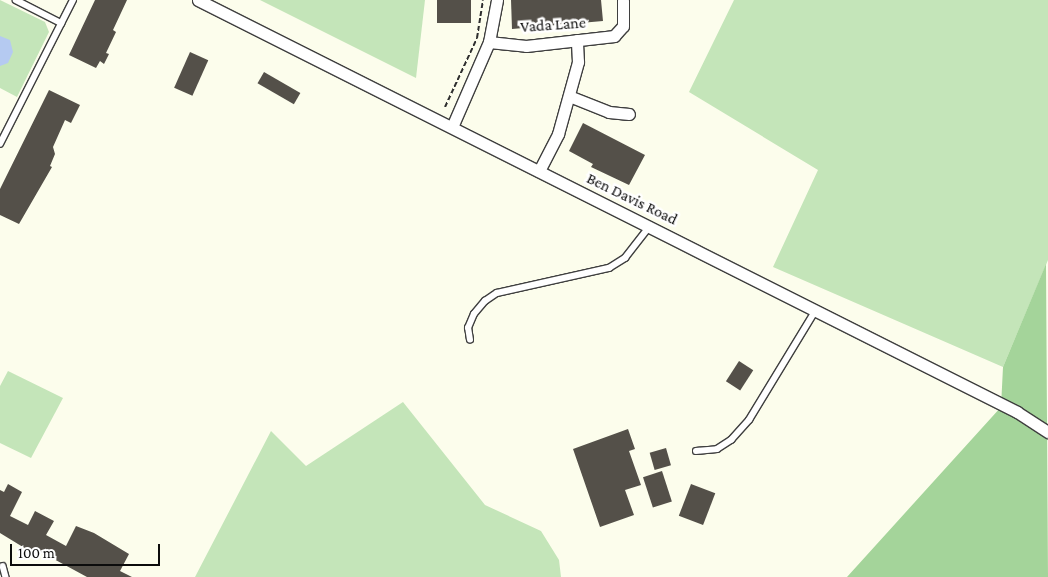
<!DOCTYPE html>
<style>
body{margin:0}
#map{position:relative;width:1048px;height:577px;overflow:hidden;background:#fcfdec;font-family:"Crimson Pro",serif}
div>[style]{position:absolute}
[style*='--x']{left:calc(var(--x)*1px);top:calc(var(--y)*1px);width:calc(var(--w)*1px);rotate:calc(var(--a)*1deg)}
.green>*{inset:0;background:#c4e5b9}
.forest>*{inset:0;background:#a4d49a}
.water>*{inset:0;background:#b5caf1}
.building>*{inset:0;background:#545049;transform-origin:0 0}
.path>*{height:2px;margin-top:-1px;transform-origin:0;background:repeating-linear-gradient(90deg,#2e2e2e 0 5px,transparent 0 7.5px)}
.roads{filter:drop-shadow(1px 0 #3f3f3f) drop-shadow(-1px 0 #3f3f3f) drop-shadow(0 1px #3f3f3f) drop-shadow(0 -1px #3f3f3f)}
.lane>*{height:5.5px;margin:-2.75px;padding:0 2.75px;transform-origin:2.75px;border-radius:2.75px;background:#fff}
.street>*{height:11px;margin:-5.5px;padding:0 5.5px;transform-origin:5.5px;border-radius:5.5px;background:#fff}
span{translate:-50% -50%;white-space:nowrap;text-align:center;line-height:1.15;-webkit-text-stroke:5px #fff;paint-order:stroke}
.street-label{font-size:16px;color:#0c0c0c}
.scale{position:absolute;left:10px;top:544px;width:150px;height:22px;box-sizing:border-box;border:2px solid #0c0c0c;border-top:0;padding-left:6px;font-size:15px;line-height:18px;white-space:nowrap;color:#0c0c0c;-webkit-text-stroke:4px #fff;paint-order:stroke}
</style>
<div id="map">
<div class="green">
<div style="clip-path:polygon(0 0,45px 22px,49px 32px,17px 97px,0 88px)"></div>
<div style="clip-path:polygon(260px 0,425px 0,416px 78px)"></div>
<div style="clip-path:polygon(734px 0,1048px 0,1048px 260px,1003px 367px,773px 267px,818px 170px,689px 92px)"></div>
<div style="clip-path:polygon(8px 371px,63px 398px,31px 458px,0 443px,0 386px)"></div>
<div style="clip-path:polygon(403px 402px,485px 505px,541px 531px,559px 560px,561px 577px,195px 577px,271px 431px,306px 466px)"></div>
</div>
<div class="forest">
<div style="clip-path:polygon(1046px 264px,1048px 577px,847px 577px,1001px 407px,1003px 367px)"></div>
</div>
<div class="water">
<div style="clip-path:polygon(0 36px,10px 40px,13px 52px,8px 63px,0 66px)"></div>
</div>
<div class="building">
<div style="clip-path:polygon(95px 0,127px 0,113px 30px,116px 32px,106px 53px,109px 54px,104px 64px,100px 61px,96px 68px,69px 55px)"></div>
<div style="left:437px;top:0;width:34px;height:23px"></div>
<div style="clip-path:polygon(511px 0,601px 0,603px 21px,512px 29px)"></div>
<div style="left:190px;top:52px;width:20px;height:39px;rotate:24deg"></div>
<div style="left:264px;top:72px;width:42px;height:13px;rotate:30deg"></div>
<div style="clip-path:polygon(49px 90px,80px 105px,71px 123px,65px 120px,53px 147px,55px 154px,50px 166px,52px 167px,19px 224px,0 215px,0 189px)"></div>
<div style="clip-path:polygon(583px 123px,645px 155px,629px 185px,591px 167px,593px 164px,569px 151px)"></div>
<div style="left:739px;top:361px;width:17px;height:24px;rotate:33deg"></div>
<div style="clip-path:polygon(628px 429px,635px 449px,629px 451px,641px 485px,625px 490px,634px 515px,600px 527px,573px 449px)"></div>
<div style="left:666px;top:448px;width:18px;height:17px;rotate:74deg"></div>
<div style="left:662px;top:471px;width:32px;height:20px;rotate:72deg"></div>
<div style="clip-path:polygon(8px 484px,22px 492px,10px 516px,28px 525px,35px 511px,54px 521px,46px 535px,66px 546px,76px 526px,94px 533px,129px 554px,120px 571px,132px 577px,87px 577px,39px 551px,36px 555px,0 533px,0 490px,4px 492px)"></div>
<div style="left:691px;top:484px;width:26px;height:34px;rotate:21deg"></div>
</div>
<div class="path">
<div style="--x:445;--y:107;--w:76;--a:-65.1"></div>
<div style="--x:477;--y:38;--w:38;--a:-81"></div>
</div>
<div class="roads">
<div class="lane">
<div style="--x:16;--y:0;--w:51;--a:27.1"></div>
<div style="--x:0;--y:144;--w:161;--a:-63.1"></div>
<div style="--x:470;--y:340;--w:12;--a:-99"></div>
<div style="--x:468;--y:328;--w:15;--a:-67"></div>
<div style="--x:474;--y:314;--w:17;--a:-50"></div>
<div style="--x:485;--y:301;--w:14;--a:-34"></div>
<div style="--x:497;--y:293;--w:115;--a:-12.6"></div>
<div style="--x:609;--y:268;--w:19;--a:-32"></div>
<div style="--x:625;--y:258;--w:41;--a:-52"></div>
<div style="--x:696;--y:451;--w:21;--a:-5"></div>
<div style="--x:717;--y:449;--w:17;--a:-33"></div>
<div style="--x:731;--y:440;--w:27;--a:-48"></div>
<div style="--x:749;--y:420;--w:129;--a:-58.7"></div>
<div style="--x:3;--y:566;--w:11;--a:75"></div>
</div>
<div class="street">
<div style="--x:198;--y:0;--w:917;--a:26.7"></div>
<div style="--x:1017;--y:412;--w:37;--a:33"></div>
<div style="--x:489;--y:42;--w:37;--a:6"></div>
<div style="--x:526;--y:46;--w:89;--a:-6.5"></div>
<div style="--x:614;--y:36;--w:13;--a:-48"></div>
<div style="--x:623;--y:26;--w:26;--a:-90"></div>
<div style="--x:569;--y:96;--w:43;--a:21.8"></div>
<div style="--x:609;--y:112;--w:20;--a:6"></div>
<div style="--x:452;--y:127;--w:93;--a:-66.5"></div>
<div style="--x:489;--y:42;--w:43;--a:-79.2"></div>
<div style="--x:539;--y:171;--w:42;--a:-62.8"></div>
<div style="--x:558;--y:134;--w:75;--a:-74.5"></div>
<div style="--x:578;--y:62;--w:22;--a:-93"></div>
</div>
</div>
<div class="street-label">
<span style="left:553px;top:25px;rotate:-4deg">Vada Lane</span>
<span style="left:632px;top:199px;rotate:26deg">Ben Davis Road</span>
</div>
<div class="scale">100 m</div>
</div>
